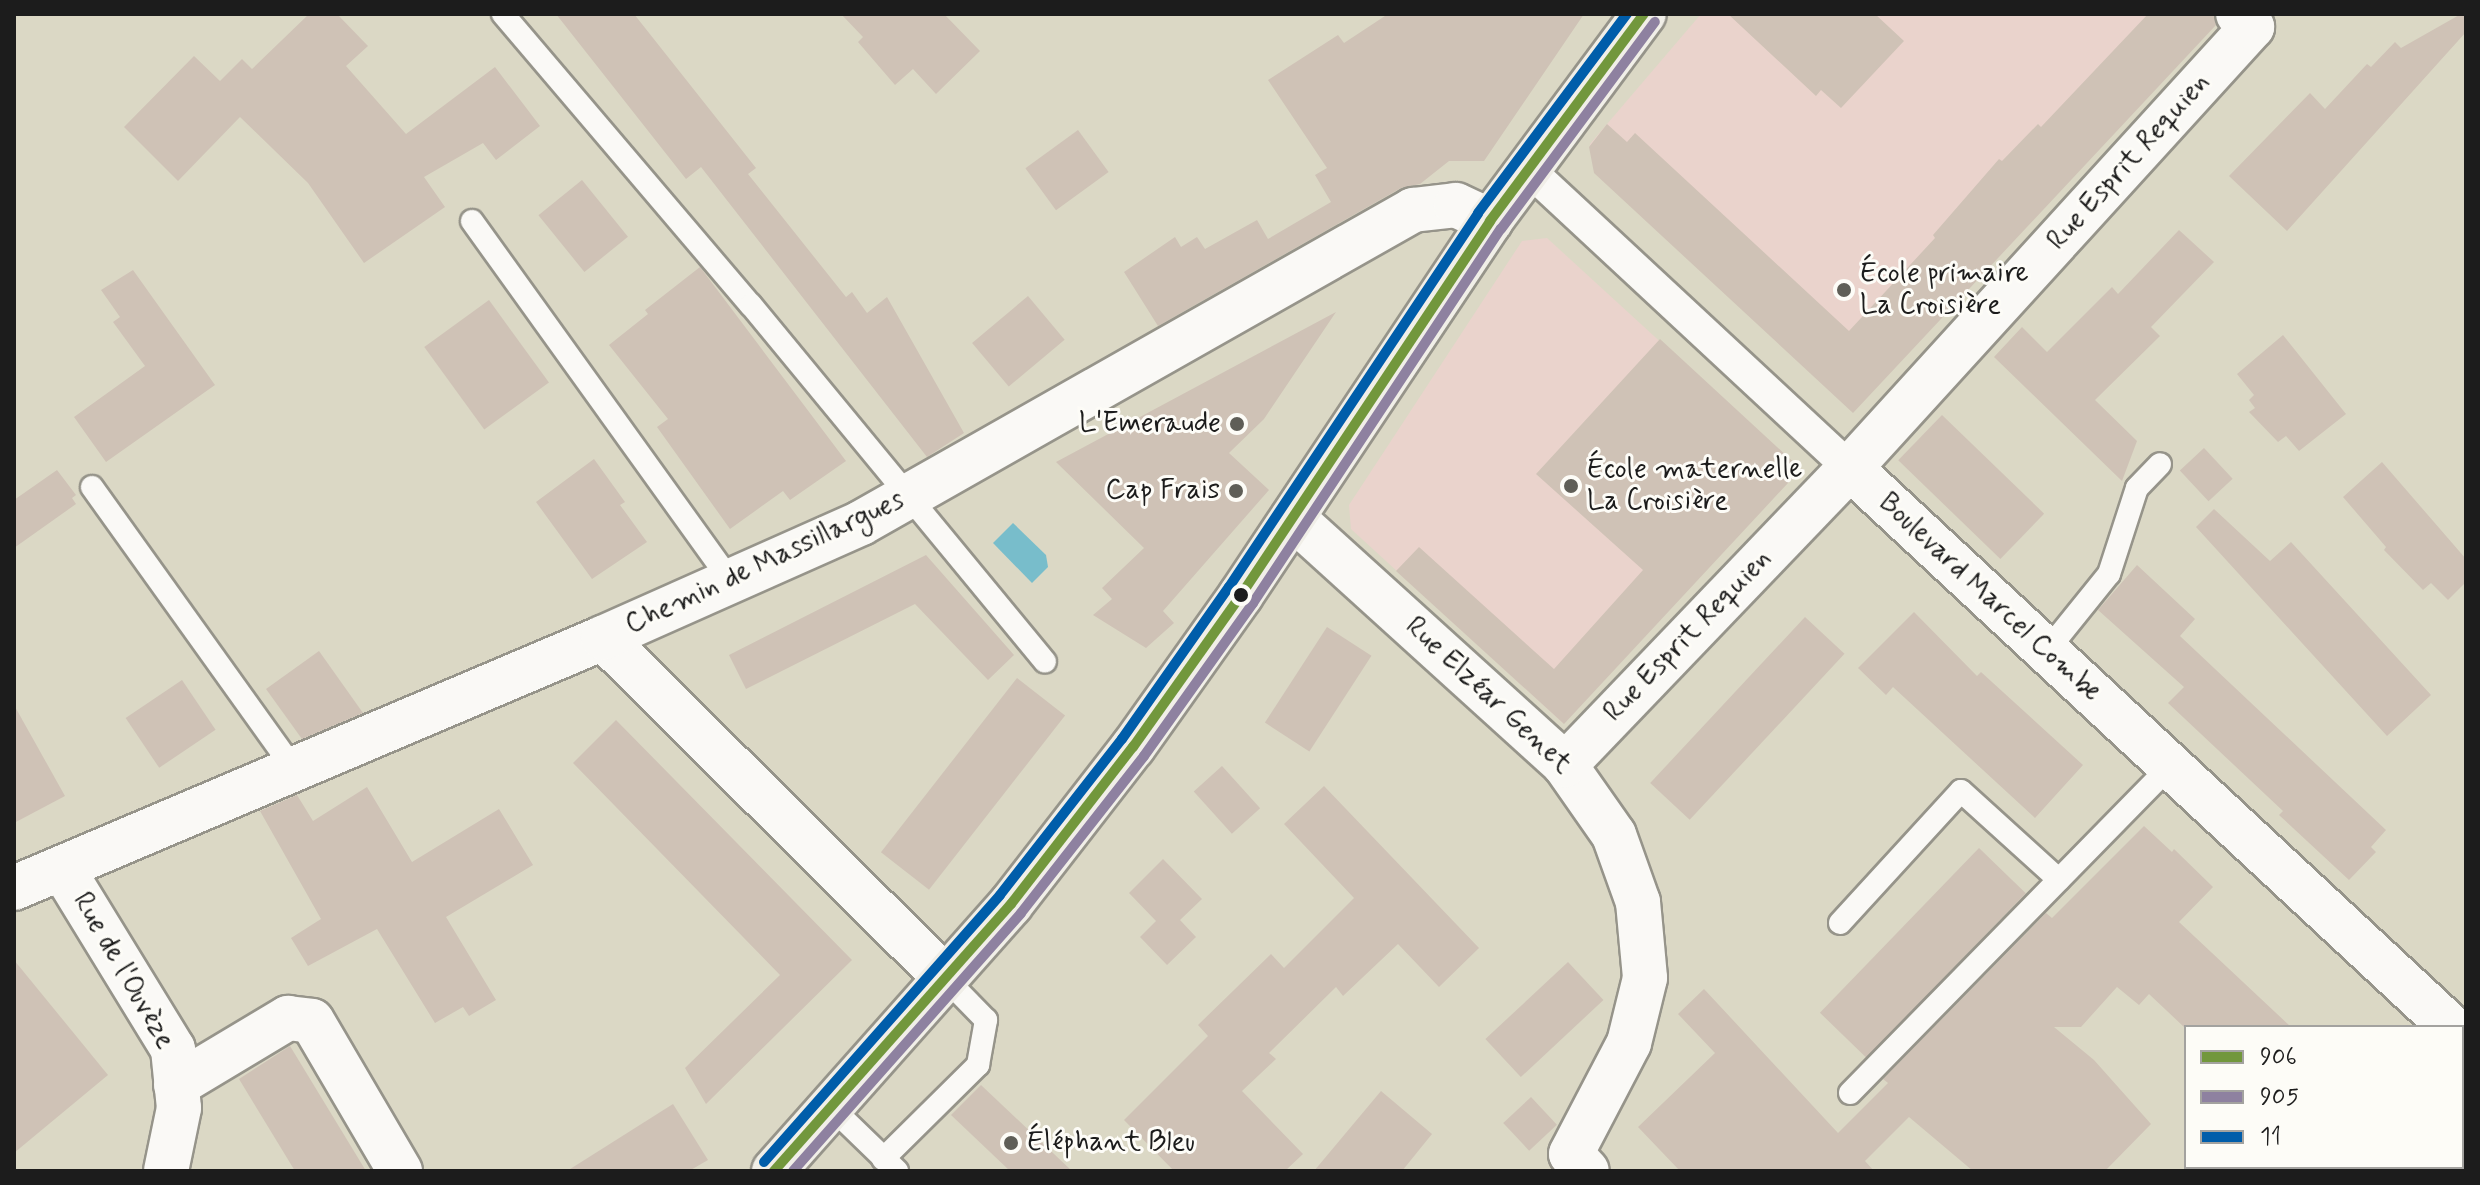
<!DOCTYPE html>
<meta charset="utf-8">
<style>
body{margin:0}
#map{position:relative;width:2480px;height:1185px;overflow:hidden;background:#dbd8c5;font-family:Mynerve,sans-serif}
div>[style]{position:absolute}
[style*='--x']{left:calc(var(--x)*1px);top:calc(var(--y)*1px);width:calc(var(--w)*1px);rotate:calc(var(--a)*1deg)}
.built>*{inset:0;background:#ead3cc}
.water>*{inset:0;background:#78bdcb}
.building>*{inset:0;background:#cfc2b6;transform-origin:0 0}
.roads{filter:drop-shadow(2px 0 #96948a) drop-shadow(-2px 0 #96948a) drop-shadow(0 2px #96948a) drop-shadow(0 -2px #96948a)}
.service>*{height:22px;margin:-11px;padding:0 11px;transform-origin:11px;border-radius:11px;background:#faf9f6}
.pedestrian>*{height:32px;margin:-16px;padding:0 16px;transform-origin:16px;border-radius:16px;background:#faf9f6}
.minor>*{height:44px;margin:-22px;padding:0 22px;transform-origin:22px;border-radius:22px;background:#faf9f6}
.secondary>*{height:44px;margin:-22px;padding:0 22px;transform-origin:22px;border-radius:22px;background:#f1efe8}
.primary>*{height:44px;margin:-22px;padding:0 22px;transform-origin:22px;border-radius:22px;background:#e4e0d2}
.bus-1>*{height:10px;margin:-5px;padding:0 5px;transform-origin:5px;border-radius:5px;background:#72973c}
.bus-2>*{height:10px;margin:-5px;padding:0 5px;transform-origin:5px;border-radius:5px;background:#8e81a0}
.bus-3>*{height:10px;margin:-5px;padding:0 5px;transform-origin:5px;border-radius:5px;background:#005daa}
.dots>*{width:22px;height:22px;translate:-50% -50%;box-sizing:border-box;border:4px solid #fdfcf7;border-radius:50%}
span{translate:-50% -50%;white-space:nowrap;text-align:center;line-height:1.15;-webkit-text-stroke:6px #fdfcf7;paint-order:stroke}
.street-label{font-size:28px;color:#1c1c1c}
.poi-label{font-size:28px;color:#1c1c1c}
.left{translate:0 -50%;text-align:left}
.right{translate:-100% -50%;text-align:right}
.frame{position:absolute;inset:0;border:16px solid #1c1c1c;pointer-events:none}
.legend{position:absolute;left:2184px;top:1025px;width:280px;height:144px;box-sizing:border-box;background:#fdfcf7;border:2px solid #a3a29f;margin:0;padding:10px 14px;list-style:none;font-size:24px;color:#1c1c1c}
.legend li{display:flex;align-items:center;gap:16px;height:40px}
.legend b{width:40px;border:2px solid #a3a29f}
</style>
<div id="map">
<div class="built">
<div style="clip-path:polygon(1701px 14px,2193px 14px,1852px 410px,1595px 171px,1590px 144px)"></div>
<div style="clip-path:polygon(1547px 238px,1797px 467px,1563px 723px,1351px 529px,1349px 505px,1522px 241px)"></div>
</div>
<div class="water">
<div style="clip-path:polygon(1013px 523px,1046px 555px,1048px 567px,1032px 583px,993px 543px)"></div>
</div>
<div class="building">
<div style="clip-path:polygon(309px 14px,337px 14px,368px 46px,346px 66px,406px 134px,495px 67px,540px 126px,496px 160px,483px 143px,424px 177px,445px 207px,364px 263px,308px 183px,240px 117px,178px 181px,124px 127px,194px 56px,220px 81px,242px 59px,252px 69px)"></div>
<div style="clip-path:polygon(556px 14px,634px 14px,756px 168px,748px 174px,846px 297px,852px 292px,867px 313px,887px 297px,964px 433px,927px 457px,701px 167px,686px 179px)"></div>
<div style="clip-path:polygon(841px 14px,944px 14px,980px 51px,936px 94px,913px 69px,895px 85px,858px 42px,863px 37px)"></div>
<div style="clip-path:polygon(1388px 14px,1584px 14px,1484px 161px,1449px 161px,1420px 184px,1401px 188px,1158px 326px,1124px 272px,1175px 237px,1181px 247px,1197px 237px,1205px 249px,1257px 220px,1268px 239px,1331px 202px,1315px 175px,1327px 168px,1268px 80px,1338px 35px,1344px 43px)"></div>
<div style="clip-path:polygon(1728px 14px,1875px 14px,1904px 41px,1841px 108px,1821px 90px,1816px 96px)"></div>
<div style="clip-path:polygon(2148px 14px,2214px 14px,2216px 25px,1853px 413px,1594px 173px,1589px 147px,1607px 124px,1627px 142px,1635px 133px,1849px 331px,1935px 238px,1933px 235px,1999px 159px,2002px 161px,2038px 124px,2041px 127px)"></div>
<div style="clip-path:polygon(2461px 14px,2466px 14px,2466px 32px,2287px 231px,2229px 176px,2310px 93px,2325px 109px,2367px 64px,2371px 67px,2395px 42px,2401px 48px)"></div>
<div style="left:1078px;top:130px;width:52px;height:65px;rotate:54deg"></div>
<div style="left:582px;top:180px;width:73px;height:56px;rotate:51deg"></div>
<div style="clip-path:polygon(2179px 230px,2214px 262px,2151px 327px,2160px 336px,2095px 400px,2137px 441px,2122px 481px,1994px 357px,2022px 327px,2047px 352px,2112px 287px,2118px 294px)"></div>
<div style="clip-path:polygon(700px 267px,846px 461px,790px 500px,783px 491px,730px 529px,657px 427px,668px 419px,609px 345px,648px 314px,645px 310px)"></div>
<div style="clip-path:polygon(133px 270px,215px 385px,106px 462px,74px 417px,145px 366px,113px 322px,120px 317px,101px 290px)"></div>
<div style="left:1028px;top:296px;width:57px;height:73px;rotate:50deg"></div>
<div style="left:489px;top:300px;width:102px;height:80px;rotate:54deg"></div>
<div style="clip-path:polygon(1336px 312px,1264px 419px,1229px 453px,1269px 490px,1163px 611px,1174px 623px,1146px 648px,1093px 615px,1112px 599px,1102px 588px,1144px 548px,1056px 462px)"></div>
<div style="clip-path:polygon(2283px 335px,2346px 414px,2299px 451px,2286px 436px,2278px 442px,2249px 412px,2255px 408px,2249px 400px,2254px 395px,2237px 374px)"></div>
<div style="clip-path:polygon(1660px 339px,1801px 469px,1564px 724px,1396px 571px,1419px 547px,1554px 669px,1643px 570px,1536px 474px)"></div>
<div style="left:1942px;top:415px;width:142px;height:63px;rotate:44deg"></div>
<div style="left:2204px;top:448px;width:42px;height:33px;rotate:47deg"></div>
<div style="clip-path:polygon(594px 459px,625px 502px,620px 505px,647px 542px,592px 579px,536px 502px)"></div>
<div style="clip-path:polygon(2382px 462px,2466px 559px,2466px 582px,2448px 600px,2431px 583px,2423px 590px,2384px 550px,2386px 547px,2343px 497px)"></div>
<div style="clip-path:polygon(57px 470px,76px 495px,72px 498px,76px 504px,14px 548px,14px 500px)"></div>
<div style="clip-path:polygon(2214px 509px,2270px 561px,2291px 542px,2431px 695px,2387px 736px,2196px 527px)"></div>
<div style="clip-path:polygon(926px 555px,1014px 655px,988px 680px,915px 604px,746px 689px,729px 655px)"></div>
<div style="clip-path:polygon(2137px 565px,2195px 619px,2180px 636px,2386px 830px,2371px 847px,2376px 852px,2349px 880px,2279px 815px,2283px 811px,2168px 703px,2184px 687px,2098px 610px)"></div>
<div style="clip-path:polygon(1914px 612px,1977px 676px,1981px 672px,2083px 765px,2035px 818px,1893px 687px,1886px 695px,1858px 668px)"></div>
<div style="left:1805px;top:617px;width:54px;height:227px;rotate:43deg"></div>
<div style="left:1327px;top:627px;width:53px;height:114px;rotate:33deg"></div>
<div style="clip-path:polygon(319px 651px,363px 713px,302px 739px,266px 689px)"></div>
<div style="left:1017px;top:678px;width:61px;height:221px;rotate:38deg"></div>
<div style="left:182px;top:680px;width:60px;height:68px;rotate:56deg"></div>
<div style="clip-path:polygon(14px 705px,65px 796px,14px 823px)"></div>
<div style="clip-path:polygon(616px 720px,852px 960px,706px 1104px,685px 1068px,780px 975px,573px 763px)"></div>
<div style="left:1222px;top:766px;width:57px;height:38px;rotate:48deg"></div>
<div style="clip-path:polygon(1324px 786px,1479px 948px,1439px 987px,1398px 944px,1343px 996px,1336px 987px,1269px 1053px,1276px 1059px,1242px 1091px,1303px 1154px,1285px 1171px,1174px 1171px,1124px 1120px,1208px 1036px,1198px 1025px,1271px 954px,1284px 968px,1354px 898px,1284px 824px)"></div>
<div style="clip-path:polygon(367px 787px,412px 862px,499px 809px,533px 865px,446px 917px,496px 1000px,469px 1016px,463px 1007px,435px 1023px,377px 929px,308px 966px,291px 938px,321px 919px,260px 811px,297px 795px,313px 821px)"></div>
<div style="clip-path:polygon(2144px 826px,2172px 852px,2174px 849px,2213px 887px,2179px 922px,2291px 1027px,2184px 1027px,2149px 994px,2139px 1005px,2117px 987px,2081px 1027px,2054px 1027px,2094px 1060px,2151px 1124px,2105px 1171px,1973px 1171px,1909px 1117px,1865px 1161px,1874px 1171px,1680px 1171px,1638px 1127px,1715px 1053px,1678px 1014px,1704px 989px,1838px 1133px,1888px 1083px,1883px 1079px,2046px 913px,2052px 918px)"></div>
<div style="left:1979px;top:848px;width:65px;height:229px;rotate:44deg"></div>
<div style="clip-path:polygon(1163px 859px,1202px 899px,1180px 920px,1196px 937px,1167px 965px,1140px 937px,1156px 921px,1129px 893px)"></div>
<div style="clip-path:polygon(14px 960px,108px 1075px,14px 1153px)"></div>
<div style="left:1568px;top:962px;width:52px;height:113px;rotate:47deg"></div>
<div style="clip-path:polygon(290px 1046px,366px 1171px,295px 1171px,239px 1079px)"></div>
<div style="clip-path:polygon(981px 1085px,1072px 1171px,1010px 1171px,951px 1115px)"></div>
<div style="clip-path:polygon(1381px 1091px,1432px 1134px,1402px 1171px,1314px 1171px)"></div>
<div style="left:1531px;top:1097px;width:38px;height:38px;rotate:47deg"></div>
<div style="clip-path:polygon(673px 1104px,708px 1160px,689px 1171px,567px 1171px)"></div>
</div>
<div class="roads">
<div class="service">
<div style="--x:503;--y:14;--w:382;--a:49.6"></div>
<div style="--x:751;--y:305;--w:462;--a:50.5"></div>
<div style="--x:472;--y:221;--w:444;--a:54.3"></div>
<div style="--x:92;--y:487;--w:347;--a:54.4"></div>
<div style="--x:2046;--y:652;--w:100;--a:-51.1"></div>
<div style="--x:2109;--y:574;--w:90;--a:-72"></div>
<div style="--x:2137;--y:488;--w:33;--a:-46"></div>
<div style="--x:1840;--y:923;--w:179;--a:-47.5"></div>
<div style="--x:1961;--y:791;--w:132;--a:42.2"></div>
<div style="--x:1850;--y:1093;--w:456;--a:-45.6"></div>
<div style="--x:831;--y:1107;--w:92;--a:44.1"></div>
<div style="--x:883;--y:1159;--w:134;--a:-44.7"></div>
<div style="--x:978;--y:1065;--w:46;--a:-79.9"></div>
<div style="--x:986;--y:1020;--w:57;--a:-134.3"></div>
</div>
<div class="pedestrian">
<div style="--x:1528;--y:169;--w:439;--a:42.9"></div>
</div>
<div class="minor">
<div style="--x:1850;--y:468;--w:821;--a:42.93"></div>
<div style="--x:1293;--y:518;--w:367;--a:42.2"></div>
<div style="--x:1565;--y:765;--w:85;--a:55"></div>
<div style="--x:1614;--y:835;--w:71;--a:70.3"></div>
<div style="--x:1638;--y:902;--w:76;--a:84.7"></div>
<div style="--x:1645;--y:978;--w:67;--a:103.8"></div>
<div style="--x:1629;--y:1043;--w:125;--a:117.6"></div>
<div style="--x:1571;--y:1154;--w:23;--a:47"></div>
<div style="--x:603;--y:638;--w:484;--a:44.8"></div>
<div style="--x:1565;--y:765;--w:412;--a:-46.2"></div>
<div style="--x:1850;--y:468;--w:597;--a:-47.65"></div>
<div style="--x:2252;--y:27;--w:19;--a:-137"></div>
<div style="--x:62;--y:868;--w:212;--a:58.5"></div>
<div style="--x:173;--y:1049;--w:59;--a:84.2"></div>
<div style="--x:179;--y:1108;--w:64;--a:101.7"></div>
<div style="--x:14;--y:888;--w:640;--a:-23"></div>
<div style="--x:603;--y:638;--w:282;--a:-24"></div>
<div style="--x:861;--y:523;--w:635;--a:-29.55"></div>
<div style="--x:1413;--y:210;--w:43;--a:-6.6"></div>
<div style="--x:1456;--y:205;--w:38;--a:25"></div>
<div style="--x:176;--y:1085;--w:131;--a:-30.9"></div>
<div style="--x:288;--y:1018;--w:24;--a:7"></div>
<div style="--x:312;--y:1021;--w:174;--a:59.6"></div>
</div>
<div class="secondary">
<div style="--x:774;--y:1171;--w:357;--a:-48.4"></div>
<div style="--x:1011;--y:904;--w:199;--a:-52.2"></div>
<div style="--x:1133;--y:747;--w:186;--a:-54.6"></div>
<div style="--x:1241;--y:595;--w:449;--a:-56.3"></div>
<div style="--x:1490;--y:221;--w:258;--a:-53.4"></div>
</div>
<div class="primary">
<div style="--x:2462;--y:1158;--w:6;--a:-51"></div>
</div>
</div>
<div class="bus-1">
<div style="--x:774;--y:1171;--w:357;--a:-48.4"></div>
<div style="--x:1011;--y:904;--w:199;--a:-52.2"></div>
<div style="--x:1133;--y:747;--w:186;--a:-54.6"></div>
<div style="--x:1241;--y:595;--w:449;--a:-56.3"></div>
<div style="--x:1490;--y:221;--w:258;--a:-53.4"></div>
</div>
<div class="bus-2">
<div style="--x:793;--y:1171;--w:344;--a:-48.5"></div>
<div style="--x:1021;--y:913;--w:199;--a:-51.9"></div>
<div style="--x:1144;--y:756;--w:188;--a:-54.5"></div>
<div style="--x:1253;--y:603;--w:449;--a:-56.5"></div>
<div style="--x:1501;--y:229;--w:258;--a:-53.4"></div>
</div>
<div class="bus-3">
<div style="--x:764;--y:1162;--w:356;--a:-48.5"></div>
<div style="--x:1000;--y:895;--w:198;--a:-52"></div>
<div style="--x:1122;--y:739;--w:186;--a:-54.9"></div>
<div style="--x:1229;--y:587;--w:449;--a:-56.3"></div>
<div style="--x:1478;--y:213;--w:249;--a:-53.2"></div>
</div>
<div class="dots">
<div style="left:1844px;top:290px;background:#5f5e57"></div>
<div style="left:1237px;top:424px;background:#5f5e57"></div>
<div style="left:1571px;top:486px;background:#5f5e57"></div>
<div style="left:1236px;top:491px;background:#5f5e57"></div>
<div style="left:1241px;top:595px;background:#1c1c1c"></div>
<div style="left:1011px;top:1143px;background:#5f5e57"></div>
</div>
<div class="street-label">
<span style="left:2129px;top:162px;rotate:-48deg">Rue Esprit Requien</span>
<span style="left:765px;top:563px;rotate:-25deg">Chemin de Massillargues</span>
<span style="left:1989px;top:598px;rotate:43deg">Boulevard Marcel Combe</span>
<span style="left:1688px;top:636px;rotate:-46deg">Rue Esprit Requien</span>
<span style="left:1488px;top:696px;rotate:43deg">Rue Elzéar Genet</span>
<span style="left:123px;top:971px;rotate:60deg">Rue de l'Ouvèze</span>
</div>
<div class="poi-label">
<span class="left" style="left:1860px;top:290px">École primaire<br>La Croisière</span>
<span class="right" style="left:1221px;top:424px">L'Emeraude</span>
<span class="left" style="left:1587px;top:486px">École maternelle<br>La Croisière</span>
<span class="right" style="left:1220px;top:491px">Cap Frais</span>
<span class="left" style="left:1027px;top:1143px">Éléphant Bleu</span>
</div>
<div class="frame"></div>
<ul class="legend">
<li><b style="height:10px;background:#72973c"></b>906</li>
<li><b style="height:10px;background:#8e81a0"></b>905</li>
<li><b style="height:10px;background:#005daa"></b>11</li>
</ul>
</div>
